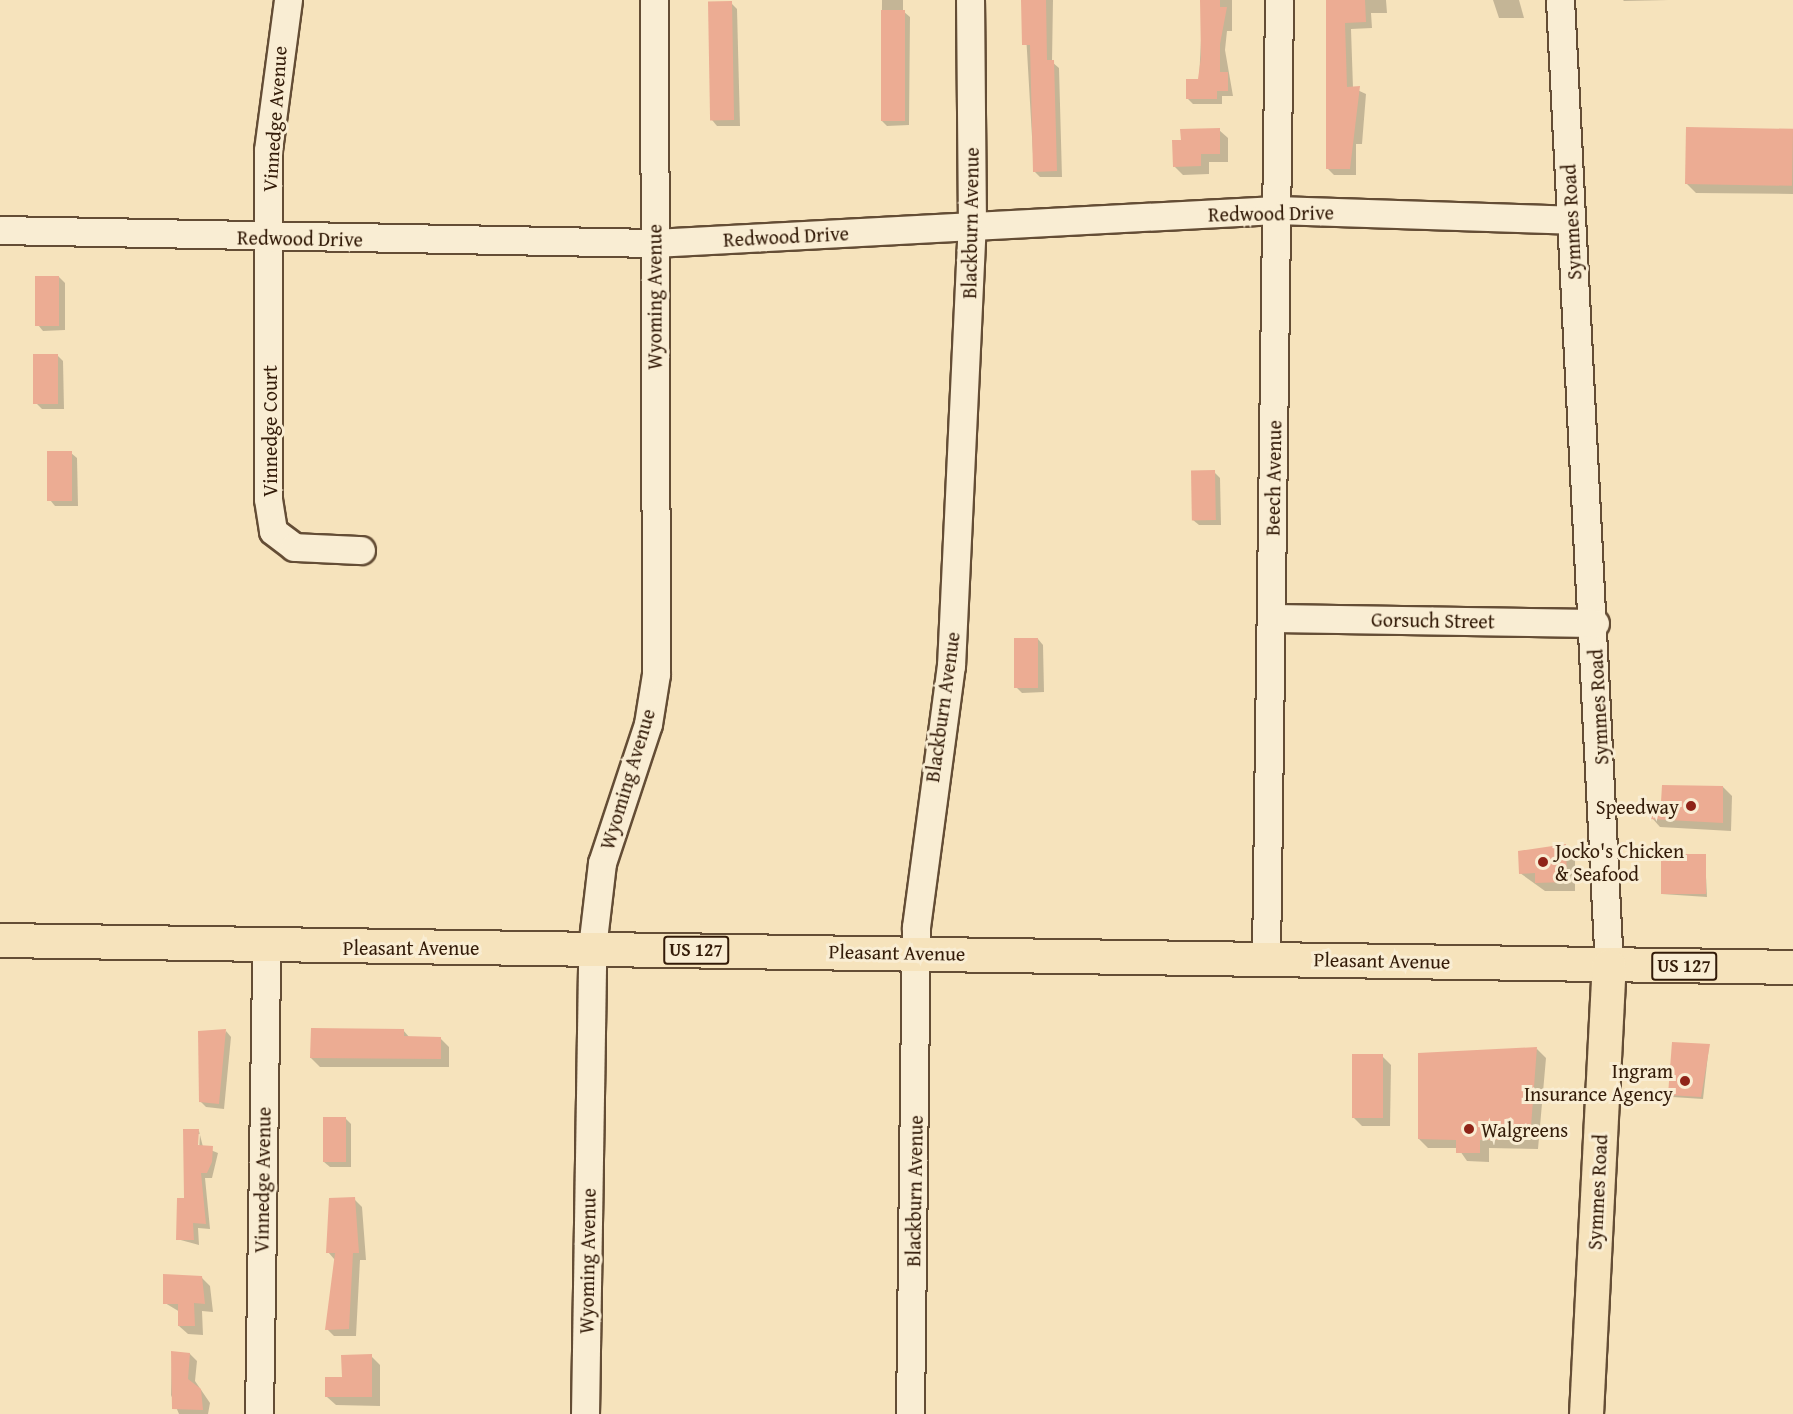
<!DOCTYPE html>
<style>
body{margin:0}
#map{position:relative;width:1793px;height:1414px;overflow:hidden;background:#f6e3bc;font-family:"Gentium Book Plus",serif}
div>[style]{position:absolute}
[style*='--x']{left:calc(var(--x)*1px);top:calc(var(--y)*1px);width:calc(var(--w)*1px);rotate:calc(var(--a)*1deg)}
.shadow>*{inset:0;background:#0003}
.building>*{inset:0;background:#ecac93;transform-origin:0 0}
.roads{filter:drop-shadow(2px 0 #644d35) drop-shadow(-2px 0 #644d35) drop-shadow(0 2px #644d35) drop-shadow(0 -2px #644d35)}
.minor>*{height:27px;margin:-13.5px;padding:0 13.5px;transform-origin:13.5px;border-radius:13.5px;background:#f9edd3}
.major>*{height:33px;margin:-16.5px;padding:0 16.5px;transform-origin:16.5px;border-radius:16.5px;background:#f6e3bc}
.dots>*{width:16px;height:16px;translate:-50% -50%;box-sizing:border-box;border:3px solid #f9edd3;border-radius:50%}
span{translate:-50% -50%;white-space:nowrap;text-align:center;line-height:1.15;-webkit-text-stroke:6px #f9edd3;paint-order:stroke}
.shield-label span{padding:2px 4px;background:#f9edd3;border:2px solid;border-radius:4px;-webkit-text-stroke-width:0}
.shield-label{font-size:18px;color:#331b08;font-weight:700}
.street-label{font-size:20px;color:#331b08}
.poi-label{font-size:20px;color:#331b08}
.right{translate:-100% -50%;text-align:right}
.left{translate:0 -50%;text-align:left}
</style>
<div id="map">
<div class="shadow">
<div style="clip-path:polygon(882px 0,903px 0,903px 11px,910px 17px,909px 125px,887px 126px,881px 120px)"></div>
<div style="clip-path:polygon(1024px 0,1053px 0,1052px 62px,1059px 68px,1062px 177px,1040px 177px,1034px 171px)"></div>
<div style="clip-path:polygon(1203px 0,1232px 0,1232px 31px,1227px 31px,1225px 50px,1233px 96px,1222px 96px,1222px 104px,1193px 104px,1188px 99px,1199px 80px)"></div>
<div style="clip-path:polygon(1327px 0,1386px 0,1387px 13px,1371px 13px,1372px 28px,1351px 29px,1353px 88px,1366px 94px,1362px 144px,1356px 144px,1356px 175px,1334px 175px,1328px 169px)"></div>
<div style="clip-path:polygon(1493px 0,1519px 0,1524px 18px,1499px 18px)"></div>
<div style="clip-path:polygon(1623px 0,1669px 0,1624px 1px)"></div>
<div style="clip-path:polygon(731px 3px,737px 9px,740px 126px,717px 126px,712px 120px)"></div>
<div style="clip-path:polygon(1793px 129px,1793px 194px,1696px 193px,1686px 183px)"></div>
<div style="clip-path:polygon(1219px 130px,1228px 138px,1228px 162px,1209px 162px,1209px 174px,1183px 175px,1174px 166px,1182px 141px)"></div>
<div style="clip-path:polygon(59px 277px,65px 283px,65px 330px,43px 331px,38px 325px)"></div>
<div style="clip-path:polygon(57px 355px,63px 361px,64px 409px,42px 409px,36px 403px)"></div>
<div style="clip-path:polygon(71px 453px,77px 458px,78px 506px,55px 506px,50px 500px)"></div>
<div style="clip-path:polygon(1214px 472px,1220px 478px,1221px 525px,1199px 525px,1193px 520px)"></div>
<div style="clip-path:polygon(1038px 639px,1043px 645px,1044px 692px,1022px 693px,1016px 687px)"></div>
<div style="clip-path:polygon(1723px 787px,1732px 796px,1731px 831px,1660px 827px,1652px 818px,1663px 803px)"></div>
<div style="clip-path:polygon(1566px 846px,1575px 854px,1575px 891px,1545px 891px,1520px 873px)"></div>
<div style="clip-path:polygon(1705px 856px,1707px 897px,1662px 894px)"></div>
<div style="clip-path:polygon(403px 1030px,410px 1038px,440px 1038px,449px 1047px,449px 1067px,320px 1067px,311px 1058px)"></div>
<div style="clip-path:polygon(226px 1031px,231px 1037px,224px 1109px,206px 1107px,201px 1102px)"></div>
<div style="clip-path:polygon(1709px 1046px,1703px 1099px,1672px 1097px,1670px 1094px)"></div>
<div style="clip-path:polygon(1537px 1049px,1546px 1058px,1538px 1149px,1489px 1148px,1489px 1162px,1467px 1161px,1458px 1148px,1428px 1148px,1419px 1139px)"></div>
<div style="clip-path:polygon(1382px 1056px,1391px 1065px,1390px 1126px,1362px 1126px,1353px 1117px)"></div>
<div style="clip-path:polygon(345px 1118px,351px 1124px,351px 1167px,330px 1167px,324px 1162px)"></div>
<div style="clip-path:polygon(evenodd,185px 1130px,199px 1131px,203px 1147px,218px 1153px,212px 1178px,205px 1178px,210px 1229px,198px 1228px,199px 1245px,177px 1239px,179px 1200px,185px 1200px,185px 1130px,197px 1134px,200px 1134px,199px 1153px,196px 1153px,197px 1134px)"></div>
<div style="clip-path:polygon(354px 1199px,362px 1207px,366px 1260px,360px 1260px,356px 1336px,334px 1336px,327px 1329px,335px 1260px,328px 1252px)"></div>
<div style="clip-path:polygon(201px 1277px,210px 1286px,213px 1312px,202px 1311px,203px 1335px,188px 1334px,179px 1326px,180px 1312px,165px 1303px)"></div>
<div style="clip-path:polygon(172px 1353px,190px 1354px,197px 1361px,195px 1381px,210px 1403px,208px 1414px,179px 1414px,171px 1395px)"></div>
<div style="clip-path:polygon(371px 1356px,380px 1365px,380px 1406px,336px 1405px,327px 1397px)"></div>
</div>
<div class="building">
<div style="clip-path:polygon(1021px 0,1046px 0,1047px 60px,1054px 60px,1057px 171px,1033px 172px,1030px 45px,1022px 45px)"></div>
<div style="clip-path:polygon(1200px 0,1220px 0,1220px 7px,1227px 7px,1220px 44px,1220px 72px,1228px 72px,1228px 91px,1217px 91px,1217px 99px,1186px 99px,1186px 79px,1198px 79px,1201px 57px)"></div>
<div style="clip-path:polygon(1326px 0,1365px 0,1366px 22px,1345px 23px,1347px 87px,1360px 86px,1350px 169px,1326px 169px)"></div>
<div style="left:732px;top:1px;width:119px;height:24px;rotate:89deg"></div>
<div style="left:881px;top:10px;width:24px;height:111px"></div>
<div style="left:1686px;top:127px;width:107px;height:57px;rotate:1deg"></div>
<div style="clip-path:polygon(1220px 128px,1220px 154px,1201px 154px,1201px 166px,1173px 167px,1172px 140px,1181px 140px,1180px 129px)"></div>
<div style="left:35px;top:276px;width:24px;height:50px"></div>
<div style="left:33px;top:354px;width:25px;height:50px"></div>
<div style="left:47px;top:451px;width:25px;height:50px"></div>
<div style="left:1215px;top:470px;width:50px;height:24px;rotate:89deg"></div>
<div style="left:1014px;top:638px;width:24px;height:50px"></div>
<div style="clip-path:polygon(1662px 785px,1723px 786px,1723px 823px,1650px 819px,1650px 802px,1661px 802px)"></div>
<div style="clip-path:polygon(1566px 844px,1567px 882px,1535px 883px,1535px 873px,1519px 874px,1518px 851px)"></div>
<div style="left:1661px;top:854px;width:45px;height:40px"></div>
<div style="clip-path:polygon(311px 1028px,404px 1029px,404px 1036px,441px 1037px,441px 1059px,310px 1058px)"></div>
<div style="clip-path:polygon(226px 1029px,219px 1104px,199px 1102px,198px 1031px)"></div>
<div style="clip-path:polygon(1672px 1042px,1710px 1044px,1701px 1097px,1668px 1095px)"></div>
<div style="clip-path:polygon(1537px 1047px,1530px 1140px,1480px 1140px,1480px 1153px,1456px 1153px,1456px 1140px,1418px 1139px,1418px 1053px)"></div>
<div style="left:1352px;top:1054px;width:31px;height:64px"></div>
<div style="left:323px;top:1117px;width:23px;height:45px"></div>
<div style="clip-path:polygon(183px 1129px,199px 1129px,198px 1145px,213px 1146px,212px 1162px,207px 1173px,201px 1173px,206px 1224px,193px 1223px,194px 1240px,176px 1240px,177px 1198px,184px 1198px)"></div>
<div style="clip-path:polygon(355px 1197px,359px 1253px,353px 1253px,349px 1329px,325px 1330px,335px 1253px,326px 1253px,329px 1198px)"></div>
<div style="clip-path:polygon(163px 1274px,202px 1276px,205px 1304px,194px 1303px,195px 1326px,178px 1326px,178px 1304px,163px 1304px)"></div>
<div style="clip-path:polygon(171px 1351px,190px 1353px,188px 1379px,201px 1389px,203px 1410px,172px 1409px)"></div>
<div style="clip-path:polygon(372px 1354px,372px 1397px,325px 1397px,325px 1377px,342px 1377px,341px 1355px)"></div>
</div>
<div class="roads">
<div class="minor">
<div style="--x:288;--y:0;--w:151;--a:97.6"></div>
<div style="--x:268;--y:150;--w:349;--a:90"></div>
<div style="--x:268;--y:499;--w:32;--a:81"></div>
<div style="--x:273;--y:531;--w:26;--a:37"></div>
<div style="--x:294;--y:547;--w:67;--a:2.6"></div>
<div style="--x:1560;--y:0;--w:967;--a:87.1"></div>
<div style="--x:0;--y:230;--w:654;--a:1.14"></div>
<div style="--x:654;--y:243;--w:623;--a:-3.04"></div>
<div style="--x:1276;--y:210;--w:295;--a:1.9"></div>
<div style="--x:1272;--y:618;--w:323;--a:0.9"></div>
<div style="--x:1266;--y:957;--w:957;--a:-89.22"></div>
<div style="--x:259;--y:1414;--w:468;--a:-89.1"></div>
<div style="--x:585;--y:1414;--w:466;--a:-89.1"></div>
<div style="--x:592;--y:948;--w:86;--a:-83.3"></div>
<div style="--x:602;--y:863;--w:146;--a:-71.7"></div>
<div style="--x:648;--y:724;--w:51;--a:-80.9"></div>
<div style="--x:656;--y:674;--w:674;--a:-90.17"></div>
<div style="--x:910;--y:1414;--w:487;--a:-89.3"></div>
<div style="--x:916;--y:927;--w:263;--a:-82.4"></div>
<div style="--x:951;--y:666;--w:441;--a:-87.3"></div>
<div style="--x:972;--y:226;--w:226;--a:-90.5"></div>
</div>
<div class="major">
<div style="--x:0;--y:940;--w:1793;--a:0.86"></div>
<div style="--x:1586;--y:1414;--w:449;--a:-87.1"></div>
</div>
</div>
<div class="dots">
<div style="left:1691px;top:806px;background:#8f2418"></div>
<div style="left:1543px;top:862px;background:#8f2418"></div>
<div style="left:1685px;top:1081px;background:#8f2418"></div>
<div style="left:1469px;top:1129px;background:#8f2418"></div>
</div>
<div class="shield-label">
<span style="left:696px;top:950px">US 127</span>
<span style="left:1684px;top:966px">US 127</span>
</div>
<div class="street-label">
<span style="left:274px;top:119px;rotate:-86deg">Vinnedge Avenue</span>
<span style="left:1271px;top:213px;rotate:-1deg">Redwood Drive</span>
<span style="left:1571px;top:222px;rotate:-93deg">Symmes Road</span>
<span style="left:970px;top:223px;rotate:-89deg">Blackburn Avenue</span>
<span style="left:786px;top:236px;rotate:-3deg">Redwood Drive</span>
<span style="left:300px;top:238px;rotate:1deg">Redwood Drive</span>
<span style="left:654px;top:297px;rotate:-90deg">Wyoming Avenue</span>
<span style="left:269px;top:431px;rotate:-90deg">Vinnedge Court</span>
<span style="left:1273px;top:478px;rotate:-89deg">Beech Avenue</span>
<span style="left:1433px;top:620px;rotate:1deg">Gorsuch Street</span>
<span style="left:942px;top:707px;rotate:-82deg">Blackburn Avenue</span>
<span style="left:1598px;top:707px;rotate:-93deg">Symmes Road</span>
<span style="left:627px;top:779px;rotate:-73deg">Wyoming Avenue</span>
<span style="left:411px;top:947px">Pleasant Avenue</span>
<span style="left:897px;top:952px;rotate:1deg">Pleasant Avenue</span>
<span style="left:1382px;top:960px;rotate:1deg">Pleasant Avenue</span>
<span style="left:262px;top:1180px;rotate:-89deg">Vinnedge Avenue</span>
<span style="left:914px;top:1191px;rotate:-89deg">Blackburn Avenue</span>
<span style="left:1597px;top:1192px;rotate:-87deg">Symmes Road</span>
<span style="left:587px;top:1261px;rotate:-89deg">Wyoming Avenue</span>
</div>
<div class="poi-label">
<span class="right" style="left:1679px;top:806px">Speedway</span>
<span class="left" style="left:1555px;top:862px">Jocko's Chicken<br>&amp; Seafood</span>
<span class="right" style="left:1673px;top:1082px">Ingram<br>Insurance Agency</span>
<span class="left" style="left:1481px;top:1129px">Walgreens</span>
</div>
</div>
